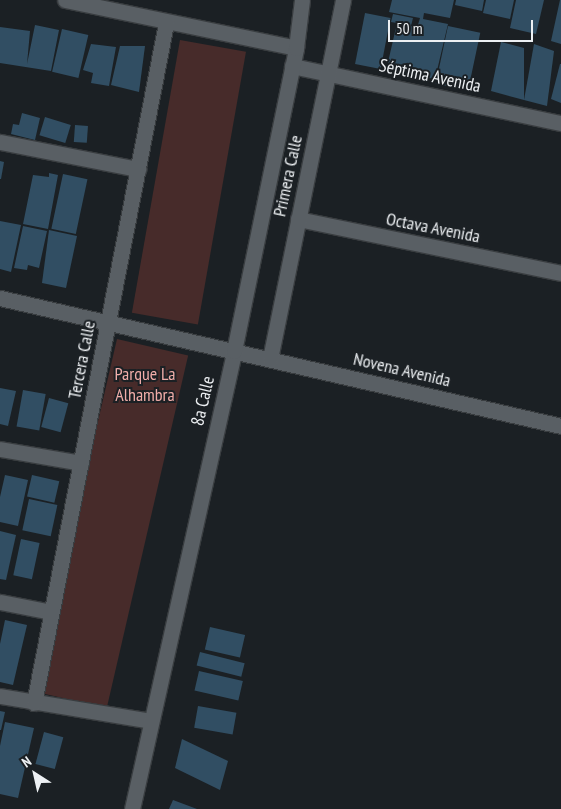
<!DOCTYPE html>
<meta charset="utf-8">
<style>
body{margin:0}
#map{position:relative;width:561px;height:809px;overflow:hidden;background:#1b2024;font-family:"PT Sans Narrow",sans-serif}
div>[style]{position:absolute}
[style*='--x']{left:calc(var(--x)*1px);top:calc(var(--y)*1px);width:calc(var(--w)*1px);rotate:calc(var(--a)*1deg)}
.green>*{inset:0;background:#472b2a;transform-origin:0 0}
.building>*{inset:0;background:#314e63;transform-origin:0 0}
.roads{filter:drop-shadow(1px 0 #393d40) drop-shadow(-1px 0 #393d40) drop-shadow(0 1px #393d40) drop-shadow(0 -1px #393d40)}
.minor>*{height:15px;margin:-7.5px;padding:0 7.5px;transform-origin:7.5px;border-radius:7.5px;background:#595f64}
span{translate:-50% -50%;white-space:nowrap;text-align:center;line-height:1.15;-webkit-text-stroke:4px #1b2024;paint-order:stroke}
.street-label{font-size:18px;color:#edf0f3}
.park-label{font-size:18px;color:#f0ada9}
.north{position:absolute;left:10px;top:749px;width:50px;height:50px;-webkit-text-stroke:4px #1b2024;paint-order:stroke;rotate:325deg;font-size:14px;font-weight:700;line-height:20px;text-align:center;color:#edf0f3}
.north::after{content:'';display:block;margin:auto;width:18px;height:22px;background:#edf0f3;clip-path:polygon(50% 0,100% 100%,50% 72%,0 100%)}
.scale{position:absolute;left:388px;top:20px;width:145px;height:22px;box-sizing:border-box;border:2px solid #edf0f3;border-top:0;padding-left:6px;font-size:15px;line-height:18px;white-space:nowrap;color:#edf0f3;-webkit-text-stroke:4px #1b2024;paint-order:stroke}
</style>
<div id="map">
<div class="green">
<div style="left:180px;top:40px;width:67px;height:277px;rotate:10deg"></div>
<div style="left:117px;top:339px;width:73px;height:362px;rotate:13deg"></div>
</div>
<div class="building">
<div style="clip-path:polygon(392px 0,454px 0,450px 18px,424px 13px,423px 19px,448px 24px,435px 79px,386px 71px,397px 23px,391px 22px,393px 14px,413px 18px,411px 26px,417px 28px,420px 18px,389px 12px)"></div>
<div style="clip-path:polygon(456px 0,484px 0,482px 11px,455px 5px)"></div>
<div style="clip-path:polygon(486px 0,514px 0,510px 19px,483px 13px)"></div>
<div style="clip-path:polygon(516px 0,544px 0,536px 34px,510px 28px)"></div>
<div style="clip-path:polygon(560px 0,561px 0,561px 44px,551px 41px)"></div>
<div style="left:365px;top:13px;width:26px;height:52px;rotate:11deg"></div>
<div style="clip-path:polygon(35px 25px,59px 30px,51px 71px,0 63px,0 27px,30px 31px,27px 64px)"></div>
<div style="left:448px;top:26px;width:33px;height:59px;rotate:12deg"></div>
<div style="left:62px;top:29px;width:27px;height:44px;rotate:13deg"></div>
<div style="clip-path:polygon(501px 42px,524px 48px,524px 100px,491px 91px)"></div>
<div style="clip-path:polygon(91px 44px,116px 47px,109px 86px,91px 83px,93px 73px,83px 70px)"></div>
<div style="clip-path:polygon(534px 44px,554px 51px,547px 106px,524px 100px)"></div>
<div style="clip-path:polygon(120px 46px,145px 46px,139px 92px,111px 85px)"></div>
<div style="clip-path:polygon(560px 64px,561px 64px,561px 103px,551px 99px)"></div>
<div style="clip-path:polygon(22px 113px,40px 118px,35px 140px,11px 134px,13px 124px,19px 125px)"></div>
<div style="left:45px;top:117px;width:27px;height:19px;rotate:17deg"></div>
<div style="left:75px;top:125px;width:13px;height:17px;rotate:4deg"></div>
<div style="clip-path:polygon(0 161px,4px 162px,1px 179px,0 179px)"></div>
<div style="clip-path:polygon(49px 173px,58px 175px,48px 229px,23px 224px,33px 175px,49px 177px)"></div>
<div style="left:63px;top:174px;width:25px;height:56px;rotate:12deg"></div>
<div style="clip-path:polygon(0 221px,21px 225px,11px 272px,0 269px)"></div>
<div style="clip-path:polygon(23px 226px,47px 231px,39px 268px,28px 265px,27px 270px,14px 268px)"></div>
<div style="clip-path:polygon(49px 230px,77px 236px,66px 288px,42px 283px)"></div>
<div style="clip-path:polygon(0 388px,16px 391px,8px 426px,0 424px)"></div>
<div style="left:23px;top:390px;width:23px;height:37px;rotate:10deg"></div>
<div style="left:49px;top:398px;width:20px;height:30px;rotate:15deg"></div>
<div style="clip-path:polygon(5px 475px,28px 480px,18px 526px,0 522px,0 497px)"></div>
<div style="left:32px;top:475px;width:28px;height:22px;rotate:13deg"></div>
<div style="left:29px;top:499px;width:29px;height:32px;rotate:12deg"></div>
<div style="clip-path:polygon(0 531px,16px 535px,6px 580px,0 579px)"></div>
<div style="left:21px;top:539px;width:19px;height:37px;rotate:12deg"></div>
<div style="clip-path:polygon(5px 620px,27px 625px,13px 685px,0 682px,0 644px)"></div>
<div style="left:210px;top:627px;width:36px;height:23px;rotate:13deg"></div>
<div style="left:200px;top:652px;width:46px;height:14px;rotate:14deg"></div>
<div style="left:199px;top:671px;width:45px;height:20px;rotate:13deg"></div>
<div style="left:198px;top:706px;width:39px;height:22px;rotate:10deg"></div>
<div style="clip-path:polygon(0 711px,5px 712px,1px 730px,0 730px)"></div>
<div style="clip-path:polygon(5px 722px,34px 728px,18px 798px,0 794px,0 746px)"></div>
<div style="left:44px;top:732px;width:20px;height:33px;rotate:15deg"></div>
<div style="clip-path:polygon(182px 739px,228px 761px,220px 790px,175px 768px)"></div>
<div style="clip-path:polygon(173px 800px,197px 809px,169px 809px)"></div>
</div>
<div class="roads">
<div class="minor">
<div style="--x:65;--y:0;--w:236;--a:11.7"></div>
<div style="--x:292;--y:66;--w:275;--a:12"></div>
<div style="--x:0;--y:142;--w:141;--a:11.1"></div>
<div style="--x:298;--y:219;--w:268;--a:11.6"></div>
<div style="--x:0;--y:298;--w:575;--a:12.85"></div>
<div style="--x:270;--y:359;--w:366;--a:-78.5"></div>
<div style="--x:0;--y:449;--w:82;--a:9.8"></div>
<div style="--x:0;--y:602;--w:52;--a:11.1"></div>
<div style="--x:0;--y:696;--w:153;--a:9.4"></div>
<div style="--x:34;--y:703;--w:693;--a:-79.01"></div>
<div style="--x:132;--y:809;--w:469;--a:-77.4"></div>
<div style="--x:234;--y:351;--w:309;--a:-78.4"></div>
<div style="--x:296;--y:48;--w:48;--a:-82.9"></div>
</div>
</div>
<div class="street-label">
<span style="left:430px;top:76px;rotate:12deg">Séptima Avenida</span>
<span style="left:288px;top:176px;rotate:-78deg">Primera Calle</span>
<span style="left:433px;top:228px;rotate:11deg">Octava Avenida</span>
<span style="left:82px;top:360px;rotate:-79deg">Tercera Calle</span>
<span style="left:402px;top:370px;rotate:13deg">Novena Avenida</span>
<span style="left:203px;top:401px;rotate:-77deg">8a Calle</span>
</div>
<div class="park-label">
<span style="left:145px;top:385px">Parque La<br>Alhambra</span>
</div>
<div class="north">N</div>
<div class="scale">50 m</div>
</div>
